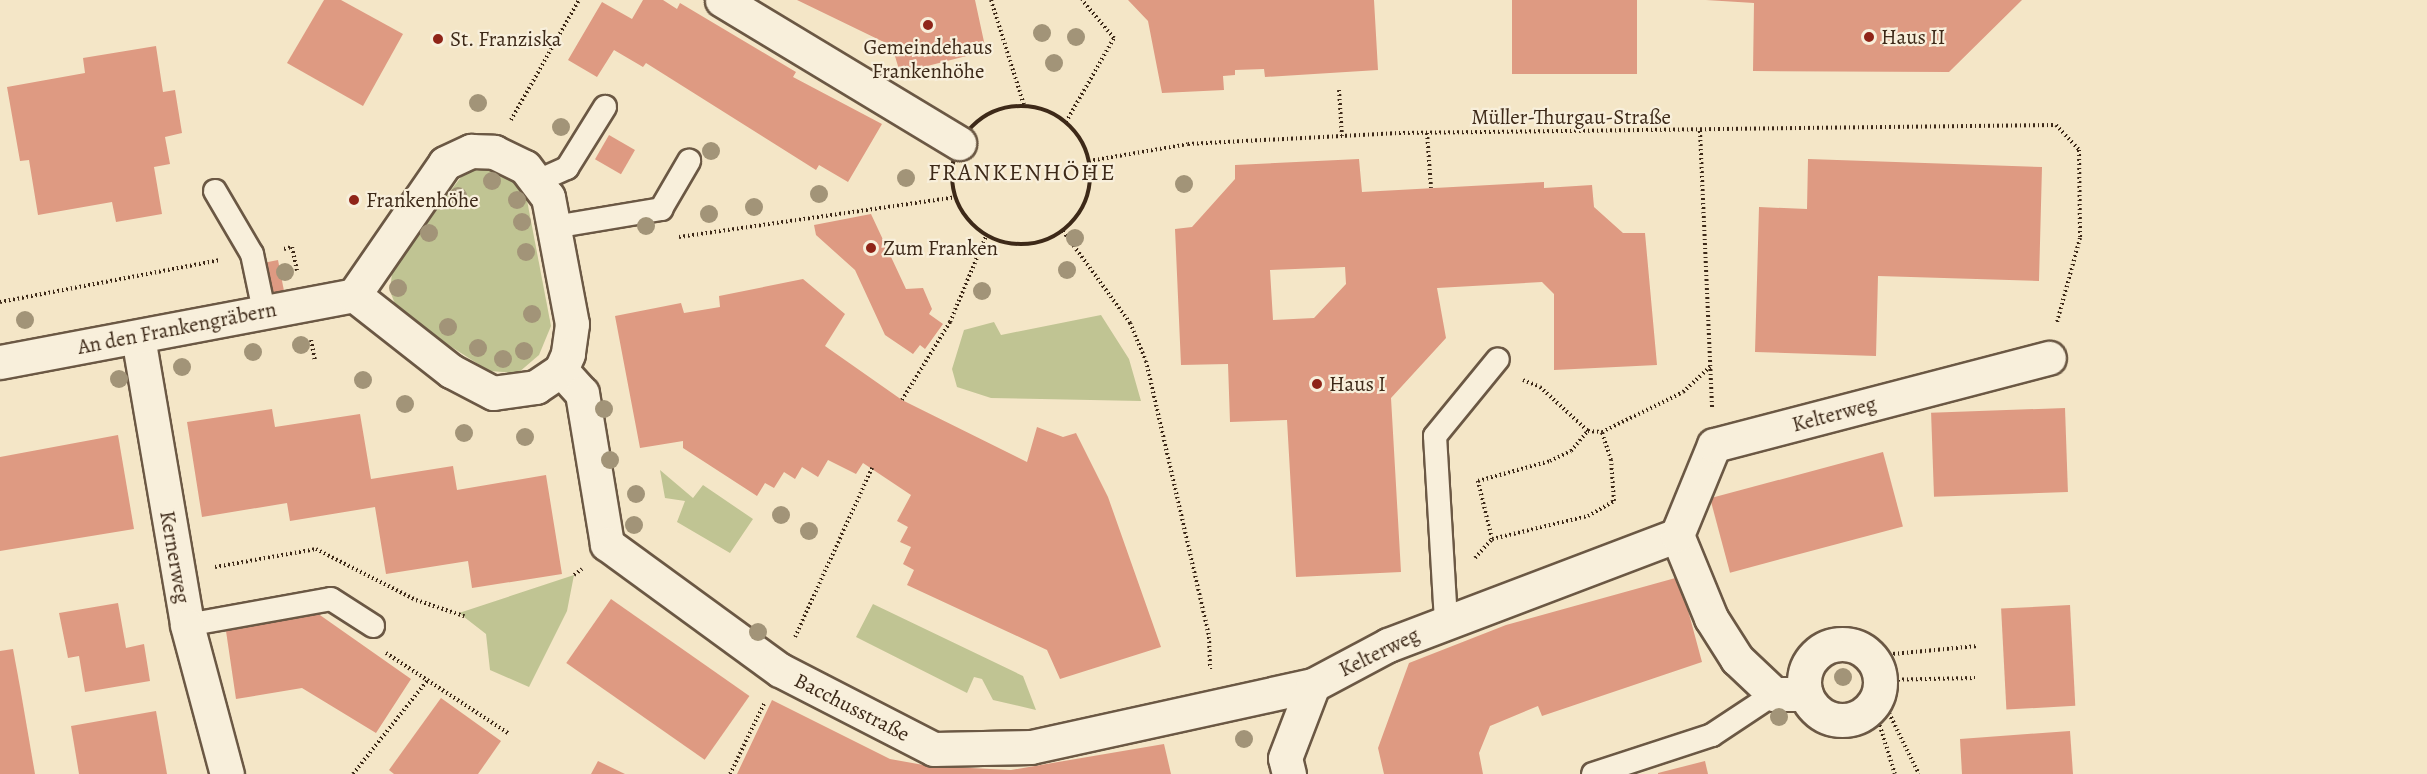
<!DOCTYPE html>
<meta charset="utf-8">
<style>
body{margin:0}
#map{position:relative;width:2427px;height:774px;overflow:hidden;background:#f4e6c7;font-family:Alegreya,serif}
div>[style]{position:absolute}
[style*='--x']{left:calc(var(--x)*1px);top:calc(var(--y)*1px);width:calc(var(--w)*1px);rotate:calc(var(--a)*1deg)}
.green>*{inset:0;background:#c0c493}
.building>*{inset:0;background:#de9a82;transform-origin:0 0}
.path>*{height:4px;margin-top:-2px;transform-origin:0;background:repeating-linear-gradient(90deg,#3d2918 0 1.5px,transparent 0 4.5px)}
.path>.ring{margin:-2px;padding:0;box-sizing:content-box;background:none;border:4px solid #3d2918;border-radius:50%}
.roads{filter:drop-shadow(2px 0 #6b5844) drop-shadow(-2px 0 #6b5844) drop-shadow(0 2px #6b5844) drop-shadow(0 -2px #6b5844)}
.service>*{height:22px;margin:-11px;padding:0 11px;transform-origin:11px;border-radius:11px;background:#f8efdb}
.pedestrian>*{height:33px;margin:-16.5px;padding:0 16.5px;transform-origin:16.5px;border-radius:16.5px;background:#f8efdb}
.minor>*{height:33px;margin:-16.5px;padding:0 16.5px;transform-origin:16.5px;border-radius:16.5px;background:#f8efdb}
.minor>.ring{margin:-16.5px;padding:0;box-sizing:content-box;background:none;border:33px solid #f8efdb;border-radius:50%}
.trees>*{width:18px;height:18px;margin:-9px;border-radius:50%;background:#a29478}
.dots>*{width:16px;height:16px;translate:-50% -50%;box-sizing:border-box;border:3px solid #f8efdb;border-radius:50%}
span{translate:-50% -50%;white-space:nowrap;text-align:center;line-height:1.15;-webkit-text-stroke:4.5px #f8efdb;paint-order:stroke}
.poi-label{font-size:21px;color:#3d2918}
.left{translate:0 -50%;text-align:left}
.street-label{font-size:21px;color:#3d2918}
.quarter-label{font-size:24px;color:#3d2918;letter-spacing:1.5px}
</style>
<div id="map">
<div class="green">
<div style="clip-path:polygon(488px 169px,508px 174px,526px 195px,551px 326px,539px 355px,518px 373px,489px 371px,436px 337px,395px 304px,390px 291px,392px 273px,410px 243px,465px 172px)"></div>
<div style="clip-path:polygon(1101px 315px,1129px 359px,1141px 401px,991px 398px,957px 387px,952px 369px,964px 330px,994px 322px,1001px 335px)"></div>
<div style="clip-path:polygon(660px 470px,693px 498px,703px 485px,753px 519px,730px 553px,677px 522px,685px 501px,665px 498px)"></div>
<div style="clip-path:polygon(574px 575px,567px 611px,529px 687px,490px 670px,486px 634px,459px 613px)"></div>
<div style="clip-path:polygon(873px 604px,1023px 676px,1036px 710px,993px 700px,982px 679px,974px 677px,967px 693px,856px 637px)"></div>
</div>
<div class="building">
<div style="clip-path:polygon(324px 0,341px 0,403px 34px,363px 106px,287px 63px)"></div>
<div style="clip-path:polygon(643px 0,663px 0,677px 9px,680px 3px,796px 72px,793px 77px,882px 124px,848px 182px,819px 165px,816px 170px,646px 63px,643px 67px,614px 50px,597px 77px,568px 60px,602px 2px,632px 19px)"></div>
<div style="clip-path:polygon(797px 0,975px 0,986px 51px,900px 73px,892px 46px)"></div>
<div style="clip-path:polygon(1128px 0,1374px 0,1378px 70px,1265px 77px,1264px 69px,1235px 70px,1235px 75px,1223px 76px,1224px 90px,1162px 93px,1148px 21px)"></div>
<div style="left:1512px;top:0;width:125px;height:74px"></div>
<div style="clip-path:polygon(1706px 0,2022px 0,1949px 72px,1753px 71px,1754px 3px)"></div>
<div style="clip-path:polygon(156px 46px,163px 92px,175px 90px,182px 133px,165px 137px,170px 164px,154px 167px,162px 214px,116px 222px,112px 202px,38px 215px,29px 160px,20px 161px,7px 87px,85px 73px,83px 58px)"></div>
<div style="left:609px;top:135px;width:30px;height:28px;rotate:30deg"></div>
<div style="clip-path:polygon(evenodd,1359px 159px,1362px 192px,1544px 182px,1544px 188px,1592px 185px,1594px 207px,1623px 233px,1645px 233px,1657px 365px,1554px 370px,1554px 294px,1542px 282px,1437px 288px,1446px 338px,1391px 398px,1401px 572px,1296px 577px,1287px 420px,1230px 422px,1228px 364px,1181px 365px,1175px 229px,1192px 227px,1235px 179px,1235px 165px,1359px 159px,1345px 267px,1346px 284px,1314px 318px,1273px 320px,1270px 270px,1345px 267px)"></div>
<div style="clip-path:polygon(1808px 159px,2042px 167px,2039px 281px,1878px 276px,1876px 356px,1755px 352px,1759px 207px,1807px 209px)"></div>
<div style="clip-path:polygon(871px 214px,906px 289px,923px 288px,932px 309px,929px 314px,943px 324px,925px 349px,920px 345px,913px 354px,885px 335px,855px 270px,816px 235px,814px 225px)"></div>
<div style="left:278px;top:260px;width:32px;height:19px;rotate:79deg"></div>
<div style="clip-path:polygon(803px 279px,845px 314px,825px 346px,902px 400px,1027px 462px,1037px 427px,1063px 437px,1076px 433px,1108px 497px,1161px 647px,1060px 679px,1047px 650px,907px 585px,914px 570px,903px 564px,911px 547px,900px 542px,908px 527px,897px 521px,911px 495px,863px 463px,856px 474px,828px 460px,818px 477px,802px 467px,795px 479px,784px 472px,774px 488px,765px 483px,757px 496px,683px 448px,683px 441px,640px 448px,615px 316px,681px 303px,684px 313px,720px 307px,719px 296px)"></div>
<div style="left:2065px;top:408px;width:84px;height:134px;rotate:88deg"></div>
<div style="clip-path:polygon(272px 409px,275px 427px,360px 414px,371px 479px,453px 466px,457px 490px,546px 475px,562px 574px,472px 588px,468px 561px,386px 574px,375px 507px,290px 521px,287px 503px,202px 517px,187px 422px)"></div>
<div style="clip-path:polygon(118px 435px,134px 529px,0 551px,0 457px)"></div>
<div style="left:1883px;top:452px;width:77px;height:179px;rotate:75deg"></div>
<div style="clip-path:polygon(1679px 577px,1702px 662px,1542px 716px,1538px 706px,1490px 726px,1479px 753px,1483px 774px,1384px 774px,1378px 748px,1409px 663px,1506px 625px)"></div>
<div style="left:611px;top:599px;width:169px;height:78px;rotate:35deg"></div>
<div style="clip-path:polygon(118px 603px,126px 648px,144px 644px,150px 681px,85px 692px,79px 656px,68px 658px,59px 613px)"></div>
<div style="left:2070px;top:605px;width:101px;height:69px;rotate:87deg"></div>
<div style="clip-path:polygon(317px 613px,411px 679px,376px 733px,302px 688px,236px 699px,226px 631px)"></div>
<div style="clip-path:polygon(13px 649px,20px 687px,35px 774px,0 774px,0 651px)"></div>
<div style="clip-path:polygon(441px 698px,501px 741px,478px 774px,394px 774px,389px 770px)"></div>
<div style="clip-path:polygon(772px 700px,890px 759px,929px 766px,1011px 770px,1164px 744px,1171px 774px,737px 774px)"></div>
<div style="clip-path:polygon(156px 711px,167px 774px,79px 774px,71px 726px)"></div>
<div style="clip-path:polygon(2070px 731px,2073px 774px,1962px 774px,1960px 739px)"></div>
<div style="clip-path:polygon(598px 761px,625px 774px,591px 774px)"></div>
<div style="clip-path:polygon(1705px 761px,1708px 774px,1658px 774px,1658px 773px)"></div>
</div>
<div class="path">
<div style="--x:991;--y:0;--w:110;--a:72.6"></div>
<div style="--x:1339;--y:90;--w:46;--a:86.3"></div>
<div class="ring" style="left:952px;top:106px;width:134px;height:134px"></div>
<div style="--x:511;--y:120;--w:138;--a:-60.5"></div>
<div style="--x:1066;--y:122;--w:97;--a:-60.3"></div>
<div style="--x:1114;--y:38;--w:50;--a:-130.1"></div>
<div style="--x:1700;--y:131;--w:278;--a:87.5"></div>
<div style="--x:1427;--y:133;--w:55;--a:85.8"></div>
<div style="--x:1089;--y:161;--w:100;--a:-9.7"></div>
<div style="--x:1188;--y:144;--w:211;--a:-3"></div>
<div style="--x:1399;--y:133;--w:657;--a:-0.7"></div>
<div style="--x:2056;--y:125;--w:34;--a:47"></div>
<div style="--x:2079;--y:150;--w:88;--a:89.3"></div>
<div style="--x:2080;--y:238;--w:87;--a:105.3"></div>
<div style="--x:1063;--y:231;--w:114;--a:53.9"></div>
<div style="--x:1130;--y:323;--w:41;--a:67.2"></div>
<div style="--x:1146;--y:361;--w:283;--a:77.1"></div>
<div style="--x:1209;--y:637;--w:32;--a:88"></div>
<div style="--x:679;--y:237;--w:279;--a:-8.2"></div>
<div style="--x:284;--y:249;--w:8;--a:-14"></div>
<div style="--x:292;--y:247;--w:24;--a:78"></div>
<div style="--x:0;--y:302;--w:224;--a:-10.8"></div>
<div style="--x:311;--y:340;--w:20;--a:79"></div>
<div style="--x:1523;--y:380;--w:18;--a:22"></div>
<div style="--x:1540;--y:387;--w:65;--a:42.5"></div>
<div style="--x:1588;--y:431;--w:14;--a:4"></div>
<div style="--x:902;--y:400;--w:92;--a:-58.4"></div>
<div style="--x:950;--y:322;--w:93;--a:-67.3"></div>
<div style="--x:1492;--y:539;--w:60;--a:-103.6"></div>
<div style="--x:1478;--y:481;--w:75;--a:-15.5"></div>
<div style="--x:1550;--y:461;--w:23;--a:-25"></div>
<div style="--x:1571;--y:451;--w:26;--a:-50"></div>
<div style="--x:1475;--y:558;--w:25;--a:-48"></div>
<div style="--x:1492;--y:539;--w:99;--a:-13.5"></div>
<div style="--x:1588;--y:516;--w:30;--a:-30"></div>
<div style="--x:1614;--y:501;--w:41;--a:-94.2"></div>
<div style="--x:1611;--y:460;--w:29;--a:-108"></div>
<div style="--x:1602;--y:432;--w:90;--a:-26.3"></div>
<div style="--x:1683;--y:392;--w:37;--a:-43"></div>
<div style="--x:215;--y:567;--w:103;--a:-10.1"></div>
<div style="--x:316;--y:549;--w:112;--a:27"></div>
<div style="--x:416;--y:600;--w:51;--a:18.4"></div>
<div style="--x:574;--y:575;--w:10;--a:-37"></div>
<div style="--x:795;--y:637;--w:186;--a:-65.5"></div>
<div style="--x:386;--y:653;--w:146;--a:33.3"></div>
<div style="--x:1871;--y:656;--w:107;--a:-5.3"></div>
<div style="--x:1880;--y:680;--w:95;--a:-1.2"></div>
<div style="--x:1879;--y:693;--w:90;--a:63.7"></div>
<div style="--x:1873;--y:704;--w:73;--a:72.6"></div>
<div style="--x:353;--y:774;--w:119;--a:-51.5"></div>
<div style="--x:730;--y:774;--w:78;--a:-64.1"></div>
</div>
<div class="roads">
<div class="service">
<div style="--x:540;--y:180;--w:30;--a:-24"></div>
<div style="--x:567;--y:168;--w:72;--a:-58.1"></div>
<div style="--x:215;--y:191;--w:73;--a:59.6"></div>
<div style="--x:252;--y:254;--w:58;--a:78.1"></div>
<div style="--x:554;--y:227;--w:109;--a:-9.5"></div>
<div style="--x:661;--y:209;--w:56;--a:-59.7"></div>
<div style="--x:1446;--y:621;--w:185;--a:-93.4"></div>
<div style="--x:1435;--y:436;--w:99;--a:-50.7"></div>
<div style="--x:187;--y:625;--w:146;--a:-10.2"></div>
<div style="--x:331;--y:599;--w:50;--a:32.7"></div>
<div style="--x:1593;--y:774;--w:125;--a:-18.1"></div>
<div style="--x:1712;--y:735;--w:74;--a:-33.5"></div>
</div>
<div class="pedestrian">
<div style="--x:722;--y:0;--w:277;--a:31.1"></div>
</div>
<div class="minor">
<div style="--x:138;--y:337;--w:292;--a:80.3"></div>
<div style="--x:187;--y:625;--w:154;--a:75"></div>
<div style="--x:0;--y:362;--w:360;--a:-10.7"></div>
<div style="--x:354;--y:295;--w:160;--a:-55.4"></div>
<div style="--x:445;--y:163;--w:29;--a:-25"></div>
<div style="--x:471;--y:151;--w:23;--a:2"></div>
<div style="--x:494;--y:152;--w:34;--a:26"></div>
<div style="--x:525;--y:167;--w:38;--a:53"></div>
<div style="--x:548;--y:197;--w:129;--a:79.3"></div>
<div style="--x:572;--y:324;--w:30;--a:98"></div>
<div style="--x:568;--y:354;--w:17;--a:114"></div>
<div style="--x:561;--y:370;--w:30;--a:146"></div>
<div style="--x:536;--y:387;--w:43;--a:172.1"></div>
<div style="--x:493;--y:393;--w:47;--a:-152.4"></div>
<div style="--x:451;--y:371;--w:123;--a:-141.9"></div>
<div style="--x:561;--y:370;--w:31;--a:48"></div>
<div style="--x:582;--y:393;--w:153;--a:80.6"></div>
<div style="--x:607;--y:544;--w:214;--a:36.1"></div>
<div style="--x:780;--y:670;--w:173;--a:27.2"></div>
<div style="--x:934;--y:749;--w:97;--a:-1.2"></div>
<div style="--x:1031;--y:747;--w:289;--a:-12.4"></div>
<div style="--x:1313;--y:685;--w:85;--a:-28.1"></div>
<div style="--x:1388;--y:645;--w:309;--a:-20.8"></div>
<div style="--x:1677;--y:535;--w:90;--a:67.7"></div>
<div style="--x:1711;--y:618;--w:49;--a:57.6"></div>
<div style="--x:1737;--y:659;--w:51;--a:43.4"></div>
<div style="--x:1774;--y:694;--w:32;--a:0"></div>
<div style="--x:1677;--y:535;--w:97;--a:-67.7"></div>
<div style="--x:1714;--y:445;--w:346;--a:-14.6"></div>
<div class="ring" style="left:1804px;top:644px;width:43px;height:43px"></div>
<div style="--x:1289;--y:774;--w:16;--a:-104"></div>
<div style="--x:1285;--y:758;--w:78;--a:-69"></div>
</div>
</div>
<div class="trees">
<div style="left:1042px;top:33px"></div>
<div style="left:1076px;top:37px"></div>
<div style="left:1054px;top:63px"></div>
<div style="left:478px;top:103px"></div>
<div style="left:561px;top:127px"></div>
<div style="left:711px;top:151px"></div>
<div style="left:906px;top:178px"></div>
<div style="left:492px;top:181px"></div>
<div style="left:1184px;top:184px"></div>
<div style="left:819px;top:194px"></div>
<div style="left:458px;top:196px"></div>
<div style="left:517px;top:200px"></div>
<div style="left:754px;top:207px"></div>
<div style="left:709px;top:214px"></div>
<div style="left:522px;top:222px"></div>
<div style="left:646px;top:226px"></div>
<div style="left:429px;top:233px"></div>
<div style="left:1075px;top:238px"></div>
<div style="left:526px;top:252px"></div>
<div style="left:1067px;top:270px"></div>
<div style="left:285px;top:272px"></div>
<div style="left:398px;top:288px"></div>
<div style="left:982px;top:291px"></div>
<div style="left:532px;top:314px"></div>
<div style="left:25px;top:320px"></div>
<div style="left:448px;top:327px"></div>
<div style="left:301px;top:345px"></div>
<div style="left:478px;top:348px"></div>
<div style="left:524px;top:351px"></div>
<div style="left:253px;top:352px"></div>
<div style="left:503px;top:359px"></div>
<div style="left:182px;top:367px"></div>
<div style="left:119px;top:379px"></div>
<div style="left:363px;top:380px"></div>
<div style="left:405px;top:404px"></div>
<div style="left:604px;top:409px"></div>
<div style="left:464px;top:433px"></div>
<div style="left:525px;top:437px"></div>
<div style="left:610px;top:460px"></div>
<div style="left:636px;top:494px"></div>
<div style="left:781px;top:515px"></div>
<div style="left:634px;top:525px"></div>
<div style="left:809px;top:531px"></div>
<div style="left:758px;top:632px"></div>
<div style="left:1843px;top:677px"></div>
<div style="left:1779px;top:717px"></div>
<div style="left:1244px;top:739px"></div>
</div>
<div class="dots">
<div style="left:928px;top:25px;background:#8f2418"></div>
<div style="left:1869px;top:37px;background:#8f2418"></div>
<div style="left:438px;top:39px;background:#8f2418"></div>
<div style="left:354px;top:200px;background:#8f2418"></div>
<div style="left:871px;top:248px;background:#8f2418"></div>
<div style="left:1317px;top:384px;background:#8f2418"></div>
</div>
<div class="poi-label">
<span class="left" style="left:1881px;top:37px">Haus II</span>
<span class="left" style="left:450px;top:39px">St. Franziska</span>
<span style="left:928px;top:59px">Gemeindehaus<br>Frankenhöhe</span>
<span class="left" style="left:366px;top:200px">Frankenhöhe</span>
<span class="left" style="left:883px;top:248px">Zum Franken</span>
<span class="left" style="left:1329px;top:384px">Haus I</span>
</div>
<div class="street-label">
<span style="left:1571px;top:117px">Müller-Thurgau-Straße</span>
<span style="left:177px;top:328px;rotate:-11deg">An den Frankengräbern</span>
<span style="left:1834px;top:414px;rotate:-15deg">Kelterweg</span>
<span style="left:175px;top:557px;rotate:80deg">Kernerweg</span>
<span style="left:1379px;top:652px;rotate:-26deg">Kelterweg</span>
<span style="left:852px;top:707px;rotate:27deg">Bacchusstraße</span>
</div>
<div class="quarter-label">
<span style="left:1022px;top:173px">FRANKENHÖHE</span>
</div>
</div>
